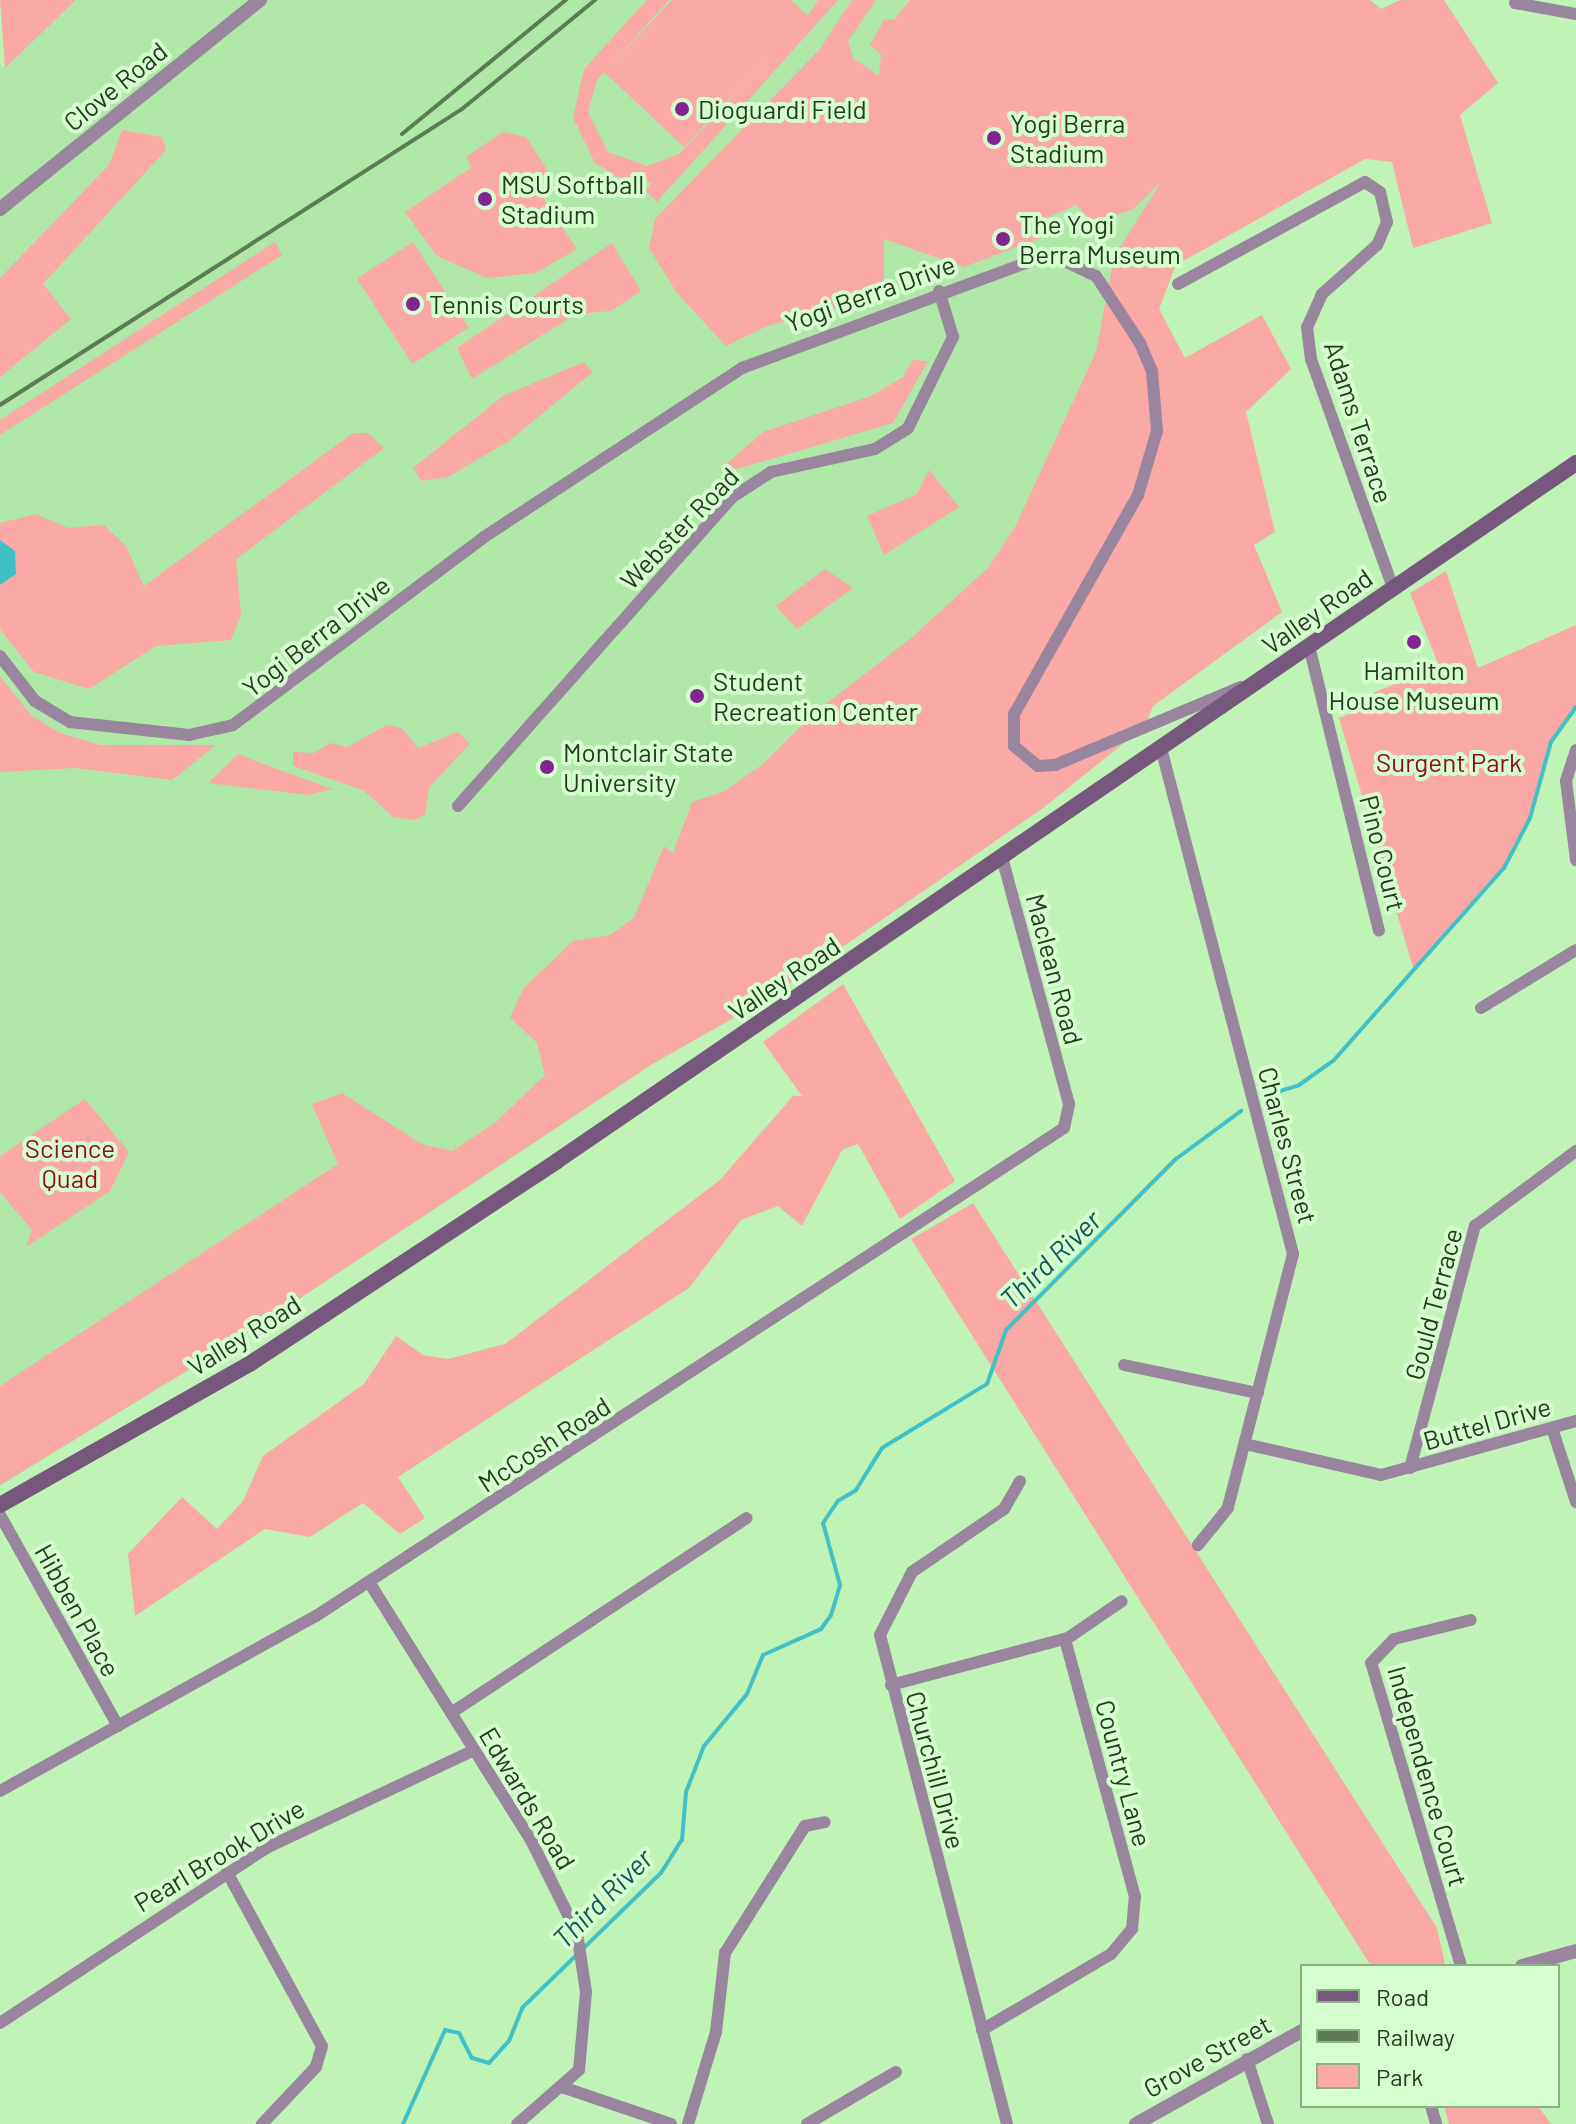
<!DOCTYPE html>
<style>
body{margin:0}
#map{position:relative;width:1576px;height:2124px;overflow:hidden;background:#c0f4b7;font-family:Barlow,sans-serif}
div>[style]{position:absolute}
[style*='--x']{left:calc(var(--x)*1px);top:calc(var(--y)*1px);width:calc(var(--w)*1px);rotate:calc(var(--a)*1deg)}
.built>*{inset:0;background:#b0e8a7}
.green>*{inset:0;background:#fba9a6;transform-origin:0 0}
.water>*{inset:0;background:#42c0c7}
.stream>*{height:4px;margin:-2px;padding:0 2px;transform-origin:2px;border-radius:2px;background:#42c0c7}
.minor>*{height:12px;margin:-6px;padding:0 6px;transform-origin:6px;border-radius:6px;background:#9a859e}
.tertiary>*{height:14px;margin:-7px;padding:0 7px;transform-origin:7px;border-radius:7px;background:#9a859e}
.secondary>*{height:16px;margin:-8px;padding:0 8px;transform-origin:8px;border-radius:8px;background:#76587c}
.rail>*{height:4px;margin:-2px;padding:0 2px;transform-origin:2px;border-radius:2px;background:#5c7b56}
.dots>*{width:22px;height:22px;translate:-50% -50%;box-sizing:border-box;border:4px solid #d4fecd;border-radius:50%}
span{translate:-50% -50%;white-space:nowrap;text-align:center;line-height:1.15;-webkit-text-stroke:8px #d4fecd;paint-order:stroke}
.street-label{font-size:26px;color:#263a22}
.poi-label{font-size:26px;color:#263a22}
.left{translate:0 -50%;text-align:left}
.park-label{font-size:26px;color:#940923}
.water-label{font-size:28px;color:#11585c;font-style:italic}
.legend{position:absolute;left:1300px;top:1964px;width:260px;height:144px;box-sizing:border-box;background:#d4fecd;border:2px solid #8eb089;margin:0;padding:10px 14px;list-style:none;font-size:24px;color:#263a22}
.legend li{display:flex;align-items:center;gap:16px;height:40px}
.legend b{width:40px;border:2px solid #8eb089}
</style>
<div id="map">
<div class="built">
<div style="clip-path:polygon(76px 0,1170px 0,1194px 184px,1139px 280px,1282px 612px,1153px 706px,1145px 726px,1043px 808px,769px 998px,654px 1063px,237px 1340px,0 1486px,0 64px,5px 67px)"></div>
</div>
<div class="green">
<div style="clip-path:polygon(0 0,76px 0,5px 68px)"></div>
<div style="clip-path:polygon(647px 0,669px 0,597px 80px,588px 112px,608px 152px,647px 166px,679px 154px,777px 49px,684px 147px,604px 72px,672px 0,791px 0,808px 16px,818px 0,838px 0,657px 202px,645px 191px,652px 182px,621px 179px,595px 163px,573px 118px,584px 69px)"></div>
<div style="clip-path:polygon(852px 0,876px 0,848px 41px,853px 58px,879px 76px,881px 54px,870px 45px,884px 20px,895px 19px,910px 0,1370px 0,1381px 9px,1400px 0,1444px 0,1498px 83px,1460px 115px,1492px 223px,1413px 248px,1392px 162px,1365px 159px,1176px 265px,1159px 309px,1185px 358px,1262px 315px,1291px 369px,1246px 412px,1275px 532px,1254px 545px,1282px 612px,1153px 706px,1145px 726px,1043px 808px,769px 998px,654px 1063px,237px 1340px,0 1485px,0 1386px,338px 1164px,312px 1104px,342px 1093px,422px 1144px,452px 1151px,495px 1123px,545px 1075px,537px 1043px,510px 1017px,524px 988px,573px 941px,610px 935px,634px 918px,664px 846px,673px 853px,692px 802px,725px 791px,763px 764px,814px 713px,910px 639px,988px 568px,1015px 527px,1096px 352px,1114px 257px,1161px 182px,1132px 210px,1092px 222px,1076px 205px,1037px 222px,1057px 232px,964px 267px,884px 239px,884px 291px,874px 300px,767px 326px,726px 346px,677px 293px,649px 248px,655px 219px,820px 49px)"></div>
<div style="clip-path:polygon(122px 130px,162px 137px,166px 150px,43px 284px,71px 319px,0 377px,0 278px,109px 165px)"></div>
<div style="clip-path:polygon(503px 132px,526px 137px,551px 176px,536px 186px,577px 249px,536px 273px,487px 278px,437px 256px,405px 212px,472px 167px,466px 157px)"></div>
<div style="clip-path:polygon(275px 242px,282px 255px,0 435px,0 420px)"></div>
<div style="left:413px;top:242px;width:102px;height:67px;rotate:57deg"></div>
<div style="clip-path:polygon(612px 243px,641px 291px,611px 311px,576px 314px,472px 379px,457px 348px)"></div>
<div style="clip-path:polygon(913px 360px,928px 361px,893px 423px,737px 469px,725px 465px,763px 432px,871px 396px,903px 377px)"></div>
<div style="clip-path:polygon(584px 362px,593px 372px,509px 441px,448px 477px,422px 481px,413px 468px,503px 396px)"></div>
<div style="clip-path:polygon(353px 433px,368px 433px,384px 448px,236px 559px,241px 615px,231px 640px,156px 646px,89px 689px,34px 672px,0 629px,0 523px,36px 514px,68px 528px,104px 525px,126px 546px,144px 586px)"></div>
<div style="clip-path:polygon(929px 470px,959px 507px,884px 555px,867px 516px,917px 494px)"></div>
<div style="clip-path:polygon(825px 569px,853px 588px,797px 629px,776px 606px)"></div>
<div style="clip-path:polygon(1446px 571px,1478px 668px,1576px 625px,1576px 707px,1551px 743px,1530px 818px,1504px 868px,1414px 971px,1339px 718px,1365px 708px,1363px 697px,1439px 666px,1410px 593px)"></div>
<div style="clip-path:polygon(0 676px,32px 716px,60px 733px,100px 745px,216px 745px,172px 780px,75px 768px,0 772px)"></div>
<div style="clip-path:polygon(387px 725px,402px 728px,418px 748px,458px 732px,470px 744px,429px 787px,425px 815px,414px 820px,393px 817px,363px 790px,293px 766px,293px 752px,314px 753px,330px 743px,347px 747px)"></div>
<div style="clip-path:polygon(238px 754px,258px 762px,332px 789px,308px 795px,208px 783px)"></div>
<div style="clip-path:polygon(843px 984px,955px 1181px,900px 1219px,858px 1144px,842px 1150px,802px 1226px,778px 1206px,741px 1220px,689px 1288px,398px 1477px,425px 1518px,400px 1534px,363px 1503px,310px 1537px,265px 1529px,135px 1616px,128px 1554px,182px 1497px,217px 1529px,243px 1501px,263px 1456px,364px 1384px,396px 1336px,423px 1355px,448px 1359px,505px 1344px,720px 1180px,793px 1096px,802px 1096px,763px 1042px)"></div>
<div style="clip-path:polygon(85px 1099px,129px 1152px,110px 1191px,26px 1247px,32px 1230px,0 1192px,0 1156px)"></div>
<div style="clip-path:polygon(973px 1203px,1437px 1928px,1445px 1964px,1371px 1966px,911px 1239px)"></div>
<div style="clip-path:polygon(1444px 2106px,1538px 2106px,1551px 2124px,1449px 2124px)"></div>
</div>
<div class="water">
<div style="clip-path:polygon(0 540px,15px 551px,16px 574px,0 585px)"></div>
</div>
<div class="stream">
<div style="--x:1267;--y:1095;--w:34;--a:-17"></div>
<div style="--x:1299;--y:1085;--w:43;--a:-35.5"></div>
<div style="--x:1334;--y:1060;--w:256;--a:-48.5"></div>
<div style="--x:1504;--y:868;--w:56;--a:-62.5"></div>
<div style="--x:1530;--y:818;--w:79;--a:-74.6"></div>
<div style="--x:1551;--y:742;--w:43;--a:-54.5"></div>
<div style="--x:403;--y:2124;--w:103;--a:-65.9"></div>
<div style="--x:445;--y:2030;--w:14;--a:12"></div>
<div style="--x:459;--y:2033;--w:28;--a:63"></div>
<div style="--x:472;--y:2058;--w:18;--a:16"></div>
<div style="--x:489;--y:2063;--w:30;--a:-48"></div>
<div style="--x:509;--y:2041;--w:35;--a:-68"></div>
<div style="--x:522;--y:2008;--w:194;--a:-44.2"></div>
<div style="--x:661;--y:1873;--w:39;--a:-58"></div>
<div style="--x:682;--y:1840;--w:48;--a:-85.2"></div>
<div style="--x:686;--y:1792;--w:49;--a:-68.6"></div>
<div style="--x:704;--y:1746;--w:67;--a:-50.4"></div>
<div style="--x:747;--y:1694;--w:42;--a:-67.7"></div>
<div style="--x:763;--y:1655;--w:64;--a:-24.1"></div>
<div style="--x:821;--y:1629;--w:17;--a:-54"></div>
<div style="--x:831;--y:1615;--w:31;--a:-73"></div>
<div style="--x:840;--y:1585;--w:64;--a:-105.3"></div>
<div style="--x:823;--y:1523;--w:27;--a:-56"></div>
<div style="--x:838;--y:1501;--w:21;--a:-31"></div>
<div style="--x:856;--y:1490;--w:49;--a:-58.2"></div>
<div style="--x:882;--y:1448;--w:123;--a:-31.4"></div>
<div style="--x:987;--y:1384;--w:57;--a:-70.6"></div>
<div style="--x:1006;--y:1330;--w:241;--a:-45.2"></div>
<div style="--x:1176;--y:1159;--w:81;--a:-36.4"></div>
</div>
<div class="minor">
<div style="--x:1515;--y:3;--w:62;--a:10.2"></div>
<div style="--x:1178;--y:284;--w:213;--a:-28.6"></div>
<div style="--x:1365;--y:182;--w:18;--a:34"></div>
<div style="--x:1380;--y:192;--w:31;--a:77"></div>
<div style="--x:1387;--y:222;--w:25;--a:113"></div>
<div style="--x:1377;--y:245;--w:74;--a:138.3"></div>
<div style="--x:1322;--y:294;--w:36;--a:114"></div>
<div style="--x:1307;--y:327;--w:32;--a:83"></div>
<div style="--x:1311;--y:359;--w:243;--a:70.3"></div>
<div style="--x:1309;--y:646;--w:293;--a:76.2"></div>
<div style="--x:0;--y:656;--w:57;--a:52.1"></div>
<div style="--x:35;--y:701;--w:41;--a:31"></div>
<div style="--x:70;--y:722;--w:120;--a:6.2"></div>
<div style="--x:189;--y:735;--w:45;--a:-12.8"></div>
<div style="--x:233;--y:725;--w:314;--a:-36.8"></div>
<div style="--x:484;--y:537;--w:308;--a:-33.2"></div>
<div style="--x:742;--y:368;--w:328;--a:-20.3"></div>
<div style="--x:1050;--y:254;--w:51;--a:25.6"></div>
<div style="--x:1096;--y:276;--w:80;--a:56.7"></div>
<div style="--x:1140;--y:343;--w:30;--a:67"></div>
<div style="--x:1152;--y:371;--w:60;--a:85.2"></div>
<div style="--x:1157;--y:431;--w:67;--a:106.5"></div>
<div style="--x:1138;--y:495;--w:252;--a:119.5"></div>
<div style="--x:1014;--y:714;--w:32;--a:90"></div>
<div style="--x:1014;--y:746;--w:31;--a:40"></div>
<div style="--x:1038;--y:766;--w:17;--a:-3"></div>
<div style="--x:1055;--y:765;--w:202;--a:-22.8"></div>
<div style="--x:1161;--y:748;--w:523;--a:75.38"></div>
<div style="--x:1293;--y:1254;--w:262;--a:104.4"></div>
<div style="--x:1228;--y:1508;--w:48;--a:129"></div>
<div style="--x:1576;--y:750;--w:33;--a:108"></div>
<div style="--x:1566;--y:781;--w:80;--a:82.8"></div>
<div style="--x:458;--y:806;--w:412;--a:-48.4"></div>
<div style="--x:731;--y:498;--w:48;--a:-33"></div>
<div style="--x:771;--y:472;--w:107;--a:-12.5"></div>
<div style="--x:875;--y:449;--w:39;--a:-32"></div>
<div style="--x:908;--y:428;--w:102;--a:-63.7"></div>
<div style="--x:953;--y:337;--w:48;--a:-106.9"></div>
<div style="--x:1481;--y:1008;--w:111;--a:-31.4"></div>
<div style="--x:1124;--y:1365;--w:137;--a:11.8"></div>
<div style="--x:1552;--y:1428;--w:78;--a:72"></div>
<div style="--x:1245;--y:1444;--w:139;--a:12.8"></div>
<div style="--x:1381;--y:1475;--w:202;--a:-15.5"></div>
<div style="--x:1410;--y:1468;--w:251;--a:-75"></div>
<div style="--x:1475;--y:1226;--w:126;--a:-36.6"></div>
<div style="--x:0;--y:1515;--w:242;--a:60.8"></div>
<div style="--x:369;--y:1582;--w:305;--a:57.9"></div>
<div style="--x:531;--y:1840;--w:104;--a:63.7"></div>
<div style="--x:577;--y:1933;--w:60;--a:81.3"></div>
<div style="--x:586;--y:1992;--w:78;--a:95.1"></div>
<div style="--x:579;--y:2070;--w:82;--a:138.9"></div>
<div style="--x:891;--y:1685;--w:183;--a:-14.9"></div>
<div style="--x:1068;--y:1638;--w:65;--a:-34.4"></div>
<div style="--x:451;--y:1713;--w:354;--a:-33.4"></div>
<div style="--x:0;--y:1791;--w:361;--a:-29"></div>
<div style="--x:316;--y:1616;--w:893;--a:-33.12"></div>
<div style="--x:1064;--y:1128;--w:25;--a:-78"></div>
<div style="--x:1069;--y:1104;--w:255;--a:-105.2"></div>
<div style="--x:227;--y:1872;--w:198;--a:61.4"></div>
<div style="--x:322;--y:2046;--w:22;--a:106"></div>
<div style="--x:316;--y:2067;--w:79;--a:133.5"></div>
<div style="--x:1461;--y:1966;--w:316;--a:-106.5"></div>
<div style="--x:1371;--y:1663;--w:33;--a:-46"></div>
<div style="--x:1394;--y:1639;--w:79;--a:-13.9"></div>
<div style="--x:0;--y:2023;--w:318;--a:-33.3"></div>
<div style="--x:266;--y:1848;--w:230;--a:-25.2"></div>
<div style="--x:982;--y:2030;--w:150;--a:-30.5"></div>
<div style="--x:1111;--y:1954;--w:33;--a:-50"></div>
<div style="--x:1132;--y:1929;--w:32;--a:-85"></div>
<div style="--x:1135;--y:1897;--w:267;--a:-105.2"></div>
<div style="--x:1247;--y:2059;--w:68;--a:72.1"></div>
<div style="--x:562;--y:2087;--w:115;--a:18.7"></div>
<div style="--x:1431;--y:2106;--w:19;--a:74"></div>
<div style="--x:688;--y:2124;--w:96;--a:-73.1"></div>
<div style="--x:716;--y:2032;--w:80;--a:-83.5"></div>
<div style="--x:725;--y:1953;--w:150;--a:-57.8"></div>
<div style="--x:805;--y:1826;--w:20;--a:-11"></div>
<div style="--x:807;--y:2124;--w:103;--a:-30.3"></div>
<div style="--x:1007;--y:2124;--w:505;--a:-104.56"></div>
<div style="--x:880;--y:1635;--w:71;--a:-63.1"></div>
<div style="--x:912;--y:1572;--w:112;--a:-34.4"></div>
<div style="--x:1004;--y:1509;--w:32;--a:-60"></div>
</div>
<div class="tertiary">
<div style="--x:0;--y:209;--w:334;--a:-38.8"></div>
<div style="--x:1522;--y:1966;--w:56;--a:-15.5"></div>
<div style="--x:1136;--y:2124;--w:190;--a:-29.3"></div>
</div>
<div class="secondary">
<div style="--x:0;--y:1505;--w:288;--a:-29.5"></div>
<div style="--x:251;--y:1363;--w:367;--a:-33.4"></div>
<div style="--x:557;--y:1161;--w:1235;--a:-34.41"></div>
</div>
<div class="rail">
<div style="--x:402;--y:134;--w:212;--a:-39.3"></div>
<div style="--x:0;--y:405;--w:549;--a:-32.65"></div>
<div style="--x:462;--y:109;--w:172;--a:-39.3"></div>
</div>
<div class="dots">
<div style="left:682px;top:109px;background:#812592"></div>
<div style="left:994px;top:138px;background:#812592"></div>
<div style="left:485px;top:199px;background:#812592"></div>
<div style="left:1003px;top:239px;background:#812592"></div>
<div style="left:413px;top:304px;background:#812592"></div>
<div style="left:1414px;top:642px;background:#812592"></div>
<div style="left:697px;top:696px;background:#812592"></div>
<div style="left:547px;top:767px;background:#812592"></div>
</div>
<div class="street-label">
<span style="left:115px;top:86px;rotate:-39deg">Clove Road</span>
<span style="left:870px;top:293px;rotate:-20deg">Yogi Berra Drive</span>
<span style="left:1359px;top:422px;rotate:72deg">Adams Terrace</span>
<span style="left:679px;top:528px;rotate:-46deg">Webster Road</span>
<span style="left:1317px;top:611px;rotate:-35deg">Valley Road</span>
<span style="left:316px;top:636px;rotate:-38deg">Yogi Berra Drive</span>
<span style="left:1383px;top:853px;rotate:76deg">Pino Court</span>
<span style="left:1055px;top:969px;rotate:75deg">Maclean Road</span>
<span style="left:784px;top:978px;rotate:-34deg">Valley Road</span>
<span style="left:1288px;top:1145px;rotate:75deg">Charles Street</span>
<span style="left:1433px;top:1304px;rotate:-75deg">Gould Terrace</span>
<span style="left:244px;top:1335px;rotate:-32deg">Valley Road</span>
<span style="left:1487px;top:1423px;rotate:-16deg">Buttel Drive</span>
<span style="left:544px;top:1444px;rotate:-33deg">McCosh Road</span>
<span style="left:78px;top:1610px;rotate:61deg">Hibben Place</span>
<span style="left:936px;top:1770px;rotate:75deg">Churchill Drive</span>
<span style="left:1124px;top:1773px;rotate:75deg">Country Lane</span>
<span style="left:1428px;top:1776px;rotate:74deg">Independence Court</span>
<span style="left:528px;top:1798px;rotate:59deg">Edwards Road</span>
<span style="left:219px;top:1855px;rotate:-31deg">Pearl Brook Drive</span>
<span style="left:1207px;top:2056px;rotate:-29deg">Grove Street</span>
</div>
<div class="poi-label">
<span class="left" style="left:698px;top:109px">Dioguardi Field</span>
<span class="left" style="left:1010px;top:138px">Yogi Berra<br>Stadium</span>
<span class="left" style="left:501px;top:199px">MSU Softball<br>Stadium</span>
<span class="left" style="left:1019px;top:239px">The Yogi<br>Berra Museum</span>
<span class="left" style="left:429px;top:304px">Tennis Courts</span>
<span style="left:1414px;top:685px">Hamilton<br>House Museum</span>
<span class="left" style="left:713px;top:696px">Student<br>Recreation Center</span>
<span class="left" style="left:563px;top:767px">Montclair State<br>University</span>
</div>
<div class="park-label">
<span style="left:1449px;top:762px">Surgent Park</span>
<span style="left:70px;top:1163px">Science<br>Quad</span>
</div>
<div class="water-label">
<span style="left:1050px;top:1259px;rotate:-44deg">Third River</span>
<span style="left:602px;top:1898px;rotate:-45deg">Third River</span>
</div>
<ul class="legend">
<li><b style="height:10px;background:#76587c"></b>Road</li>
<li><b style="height:10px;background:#5c7b56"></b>Railway</li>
<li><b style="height:22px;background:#fba9a6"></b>Park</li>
</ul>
</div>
